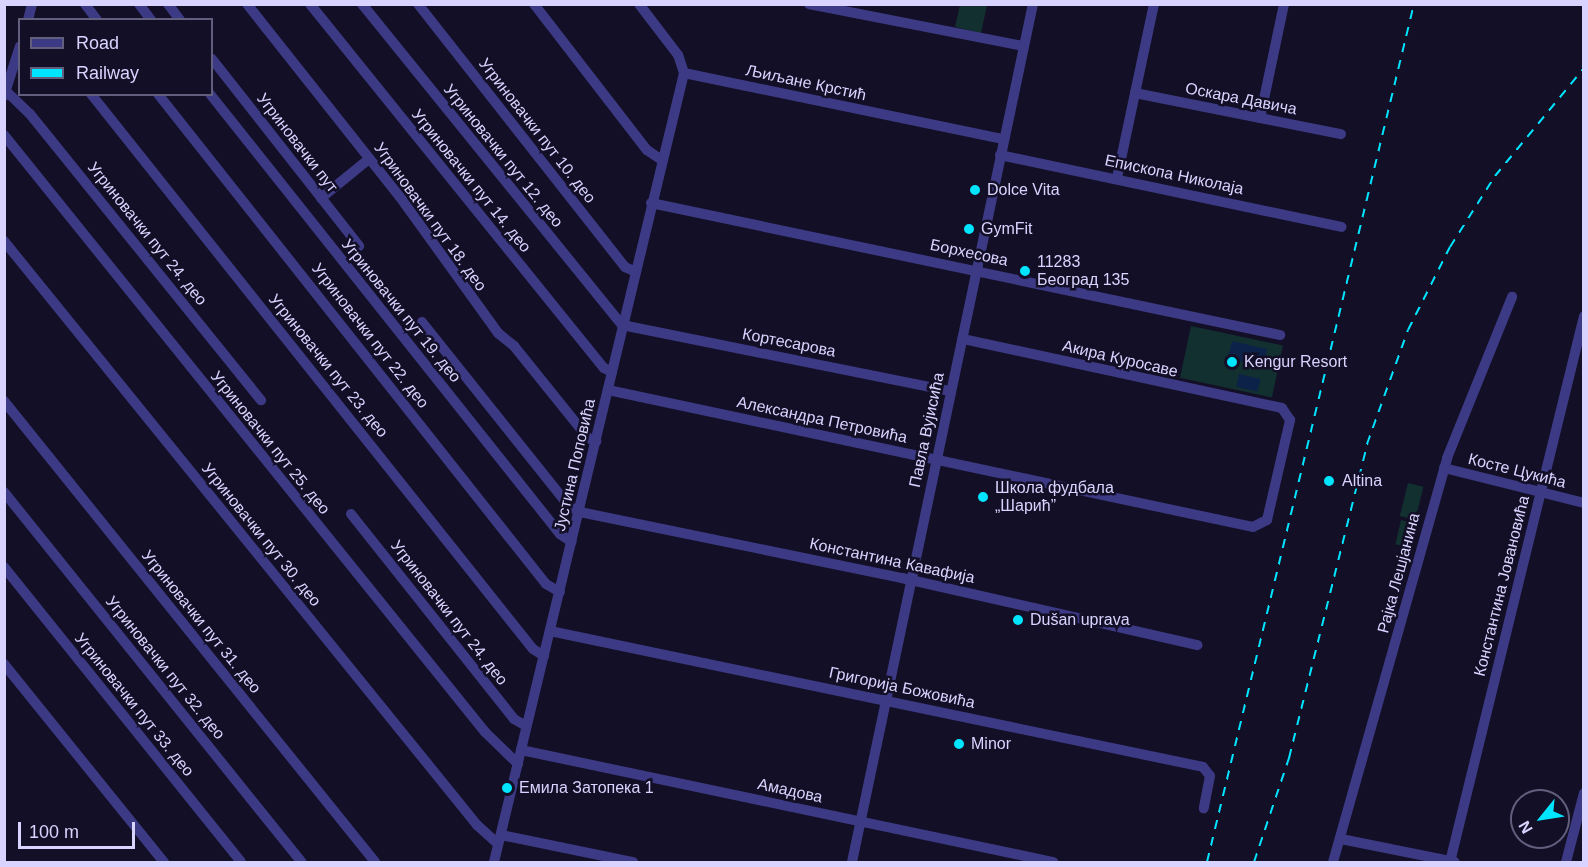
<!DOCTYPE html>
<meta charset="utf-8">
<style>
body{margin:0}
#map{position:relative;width:1588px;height:867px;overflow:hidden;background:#130f26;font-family:Arial,sans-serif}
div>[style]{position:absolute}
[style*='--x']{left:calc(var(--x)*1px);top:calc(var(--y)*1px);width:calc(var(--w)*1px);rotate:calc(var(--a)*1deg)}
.green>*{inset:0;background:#12302f;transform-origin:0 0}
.water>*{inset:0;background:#0c2248;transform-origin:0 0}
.minor>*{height:10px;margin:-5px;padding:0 5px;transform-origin:5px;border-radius:5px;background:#3d3a85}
.rail>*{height:2px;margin-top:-1px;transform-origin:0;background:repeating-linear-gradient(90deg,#00e5ff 0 9px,transparent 0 17px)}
.dots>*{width:16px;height:16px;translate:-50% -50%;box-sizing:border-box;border:3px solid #130f26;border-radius:50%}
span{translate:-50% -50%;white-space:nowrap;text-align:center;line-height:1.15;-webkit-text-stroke:5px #130f26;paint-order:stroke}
.street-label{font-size:16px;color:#d9d4ff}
.poi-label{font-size:16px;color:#d9d4ff}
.left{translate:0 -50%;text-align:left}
.frame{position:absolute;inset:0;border:6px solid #d9d4ff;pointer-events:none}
.legend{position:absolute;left:18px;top:18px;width:195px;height:78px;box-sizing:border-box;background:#130f26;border:2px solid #625e7d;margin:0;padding:8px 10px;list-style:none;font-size:18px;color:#d9d4ff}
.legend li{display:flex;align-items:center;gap:12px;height:30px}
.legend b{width:30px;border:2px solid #625e7d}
.north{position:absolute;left:1510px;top:789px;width:60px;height:60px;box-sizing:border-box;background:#130f26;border:2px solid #625e7d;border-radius:50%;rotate:240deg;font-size:16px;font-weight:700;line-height:24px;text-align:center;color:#d9d4ff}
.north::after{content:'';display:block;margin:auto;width:21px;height:27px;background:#00e5ff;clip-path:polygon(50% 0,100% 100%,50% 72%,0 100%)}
.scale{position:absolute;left:18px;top:822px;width:117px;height:27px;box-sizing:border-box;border:3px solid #d9d4ff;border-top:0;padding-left:8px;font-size:18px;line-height:21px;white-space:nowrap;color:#d9d4ff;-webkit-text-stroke:4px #130f26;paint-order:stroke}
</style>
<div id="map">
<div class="green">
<div style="clip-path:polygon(960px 5px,987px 5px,981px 33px,955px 27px)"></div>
<div style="left:1191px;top:326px;width:94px;height:53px;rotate:12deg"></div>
<div style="left:1408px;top:483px;width:16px;height:34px;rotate:14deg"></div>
<div style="left:1401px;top:520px;width:13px;height:25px;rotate:13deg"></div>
</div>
<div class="water">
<div style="left:1232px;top:341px;width:36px;height:18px;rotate:13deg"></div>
<div style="left:1239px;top:374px;width:22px;height:13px;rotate:13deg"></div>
</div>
<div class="minor">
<div style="--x:85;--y:4;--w:20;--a:53"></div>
<div style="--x:139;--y:4;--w:20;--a:53"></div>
<div style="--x:168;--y:4;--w:20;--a:53"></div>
<div style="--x:247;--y:4;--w:246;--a:51.6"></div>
<div style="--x:400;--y:197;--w:168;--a:54.2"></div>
<div style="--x:498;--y:333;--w:21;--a:39"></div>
<div style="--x:514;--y:346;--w:118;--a:51.2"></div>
<div style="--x:588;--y:438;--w:9;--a:21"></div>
<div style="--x:310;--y:4;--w:468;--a:51.1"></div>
<div style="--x:604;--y:368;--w:9;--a:27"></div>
<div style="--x:362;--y:4;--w:413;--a:51"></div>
<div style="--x:622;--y:325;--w:335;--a:11.4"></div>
<div style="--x:418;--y:4;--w:335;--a:51.8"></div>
<div style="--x:625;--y:267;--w:10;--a:24"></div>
<div style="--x:534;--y:4;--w:185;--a:52.3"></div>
<div style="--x:647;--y:150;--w:18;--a:34"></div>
<div style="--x:809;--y:4;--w:219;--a:11.1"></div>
<div style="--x:28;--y:20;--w:16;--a:-76"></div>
<div style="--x:212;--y:59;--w:238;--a:51.8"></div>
<div style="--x:684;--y:73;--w:326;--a:11.7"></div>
<div style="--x:6;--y:91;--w:33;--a:44"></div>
<div style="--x:30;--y:114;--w:368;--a:51.1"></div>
<div style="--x:1135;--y:93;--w:210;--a:11.3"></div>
<div style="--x:91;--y:94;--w:709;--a:51.47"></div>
<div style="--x:533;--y:649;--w:13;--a:32"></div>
<div style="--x:158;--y:94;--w:625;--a:51.63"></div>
<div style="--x:546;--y:584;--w:16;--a:30"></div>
<div style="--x:210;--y:94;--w:562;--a:51.5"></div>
<div style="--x:560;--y:534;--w:14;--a:34"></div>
<div style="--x:4;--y:96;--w:52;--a:-72.3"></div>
<div style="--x:1260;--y:118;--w:116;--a:-78.1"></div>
<div style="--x:4;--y:135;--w:767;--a:51.14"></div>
<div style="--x:485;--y:732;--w:46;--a:44.1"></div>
<div style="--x:1000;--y:155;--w:349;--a:11.9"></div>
<div style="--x:1117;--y:178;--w:178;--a:-78"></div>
<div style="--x:321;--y:198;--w:62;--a:-39.1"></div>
<div style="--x:651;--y:203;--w:643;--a:11.85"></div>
<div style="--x:4;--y:241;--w:752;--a:50.99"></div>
<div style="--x:477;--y:825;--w:28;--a:42"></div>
<div style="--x:422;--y:322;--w:236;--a:51.4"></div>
<div style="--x:569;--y:506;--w:13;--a:29"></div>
<div style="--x:580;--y:512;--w:329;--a:11.6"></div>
<div style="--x:902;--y:578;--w:303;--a:12.8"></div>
<div style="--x:608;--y:390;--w:659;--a:11.99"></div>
<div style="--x:1253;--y:527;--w:16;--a:-27"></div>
<div style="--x:1267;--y:520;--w:103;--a:-77"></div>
<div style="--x:1290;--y:420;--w:14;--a:-124"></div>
<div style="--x:1282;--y:408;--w:327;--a:-167.8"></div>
<div style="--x:4;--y:401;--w:592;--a:51.17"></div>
<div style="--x:1444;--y:468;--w:144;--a:14"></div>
<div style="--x:4;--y:492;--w:475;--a:51.2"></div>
<div style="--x:351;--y:514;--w:262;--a:51.5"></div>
<div style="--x:514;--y:719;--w:14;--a:30"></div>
<div style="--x:4;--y:567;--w:378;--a:51.2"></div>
<div style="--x:550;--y:631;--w:667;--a:11.76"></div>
<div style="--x:1203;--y:767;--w:11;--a:52"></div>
<div style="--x:1210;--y:776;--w:33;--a:101"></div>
<div style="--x:4;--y:664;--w:255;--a:51.1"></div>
<div style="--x:521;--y:750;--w:544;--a:11.89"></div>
<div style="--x:501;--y:835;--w:135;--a:11.6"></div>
<div style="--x:1341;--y:839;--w:116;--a:11.4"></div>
<div style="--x:494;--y:862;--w:812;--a:-76.46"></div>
<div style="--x:684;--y:73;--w:19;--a:-108"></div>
<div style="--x:678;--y:55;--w:64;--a:-127.4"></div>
<div style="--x:852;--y:862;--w:877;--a:-78.09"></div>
<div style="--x:1333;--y:862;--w:420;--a:-74.2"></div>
<div style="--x:1447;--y:458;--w:174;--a:-68"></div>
<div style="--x:1450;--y:862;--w:562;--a:-76.21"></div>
<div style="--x:1566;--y:862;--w:71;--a:-75.4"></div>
</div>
<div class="rail">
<div style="--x:1207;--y:862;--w:883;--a:-76.44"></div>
<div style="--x:1254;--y:862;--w:110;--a:-71.4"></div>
<div style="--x:1289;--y:758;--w:324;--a:-76"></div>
<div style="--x:1367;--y:444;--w:121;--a:-70.2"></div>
<div style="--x:1408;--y:330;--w:93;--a:-63.2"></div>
<div style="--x:1450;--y:247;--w:84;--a:-57.6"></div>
<div style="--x:1495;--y:176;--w:140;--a:-50.5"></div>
</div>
<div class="dots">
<div style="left:975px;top:190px;background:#00e5ff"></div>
<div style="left:969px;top:229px;background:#00e5ff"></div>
<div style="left:1025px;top:271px;background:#00e5ff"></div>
<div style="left:1232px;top:362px;background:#00e5ff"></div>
<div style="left:1329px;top:481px;background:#00e5ff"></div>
<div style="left:983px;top:497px;background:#00e5ff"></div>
<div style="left:1018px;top:620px;background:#00e5ff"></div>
<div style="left:959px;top:744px;background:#00e5ff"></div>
<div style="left:507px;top:788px;background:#00e5ff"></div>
</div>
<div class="street-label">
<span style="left:806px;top:83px;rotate:12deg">Љиљане Крстић</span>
<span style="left:1241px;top:99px;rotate:11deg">Оскара Давича</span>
<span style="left:537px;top:131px;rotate:52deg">Угриновачки пут 10. део</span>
<span style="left:297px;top:143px;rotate:52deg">Угриновачки пут</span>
<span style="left:503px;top:156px;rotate:51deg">Угриновачки пут 12. део</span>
<span style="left:1174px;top:175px;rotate:12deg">Епископа Николаја</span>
<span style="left:471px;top:181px;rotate:51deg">Угриновачки пут 14. део</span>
<span style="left:430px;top:217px;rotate:54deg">Угриновачки пут 18. део</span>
<span style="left:147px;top:234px;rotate:51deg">Угриновачки пут 24. део</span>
<span style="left:969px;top:253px;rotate:12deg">Борхесова</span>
<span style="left:401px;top:311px;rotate:51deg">Угриновачки пут 19. део</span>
<span style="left:370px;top:336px;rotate:52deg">Угриновачки пут 22. део</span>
<span style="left:789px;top:343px;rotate:11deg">Кортесарова</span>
<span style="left:1120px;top:359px;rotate:13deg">Акира Куросаве</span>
<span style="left:328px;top:366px;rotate:51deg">Угриновачки пут 23. део</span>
<span style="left:822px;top:420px;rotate:12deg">Александра Петровића</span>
<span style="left:927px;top:430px;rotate:-78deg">Павла Вујисића</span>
<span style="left:270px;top:443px;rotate:51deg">Угриновачки пут 25. део</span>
<span style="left:575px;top:465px;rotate:-77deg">Јустина Поповића</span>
<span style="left:1517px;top:471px;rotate:14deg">Косте Цукића</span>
<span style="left:261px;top:535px;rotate:51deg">Угриновачки пут 30. део</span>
<span style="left:892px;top:561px;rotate:12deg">Константина Кавафија</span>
<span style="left:1399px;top:573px;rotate:-75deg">Рајка Лешјанина</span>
<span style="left:1502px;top:586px;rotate:-76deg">Константина Јовановића</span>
<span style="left:449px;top:613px;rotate:52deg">Угриновачки пут 24. део</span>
<span style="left:201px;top:622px;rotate:51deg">Угриновачки пут 31. део</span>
<span style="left:165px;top:668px;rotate:51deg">Угриновачки пут 32. део</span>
<span style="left:902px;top:688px;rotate:12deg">Григорија Божовића</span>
<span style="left:134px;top:705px;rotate:51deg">Угриновачки пут 33. део</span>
<span style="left:790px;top:791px;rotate:12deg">Амадова</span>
</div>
<div class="poi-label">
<span class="left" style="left:987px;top:190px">Dolce Vita</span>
<span class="left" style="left:981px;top:229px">GymFit</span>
<span class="left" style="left:1037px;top:271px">11283<br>Београд 135</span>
<span class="left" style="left:1244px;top:362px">Kengur Resort</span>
<span class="left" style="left:1342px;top:481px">Altina</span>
<span class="left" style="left:995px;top:497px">Школа фудбала<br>„Шарић”</span>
<span class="left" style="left:1030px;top:620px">Dušan uprava</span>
<span class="left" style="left:971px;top:744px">Minor</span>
<span class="left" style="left:519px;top:788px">Емила Затопека 1</span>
</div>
<div class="frame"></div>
<ul class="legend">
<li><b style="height:8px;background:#3d3a85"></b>Road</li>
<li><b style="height:8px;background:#00e5ff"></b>Railway</li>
</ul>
<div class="north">N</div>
<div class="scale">100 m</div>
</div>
